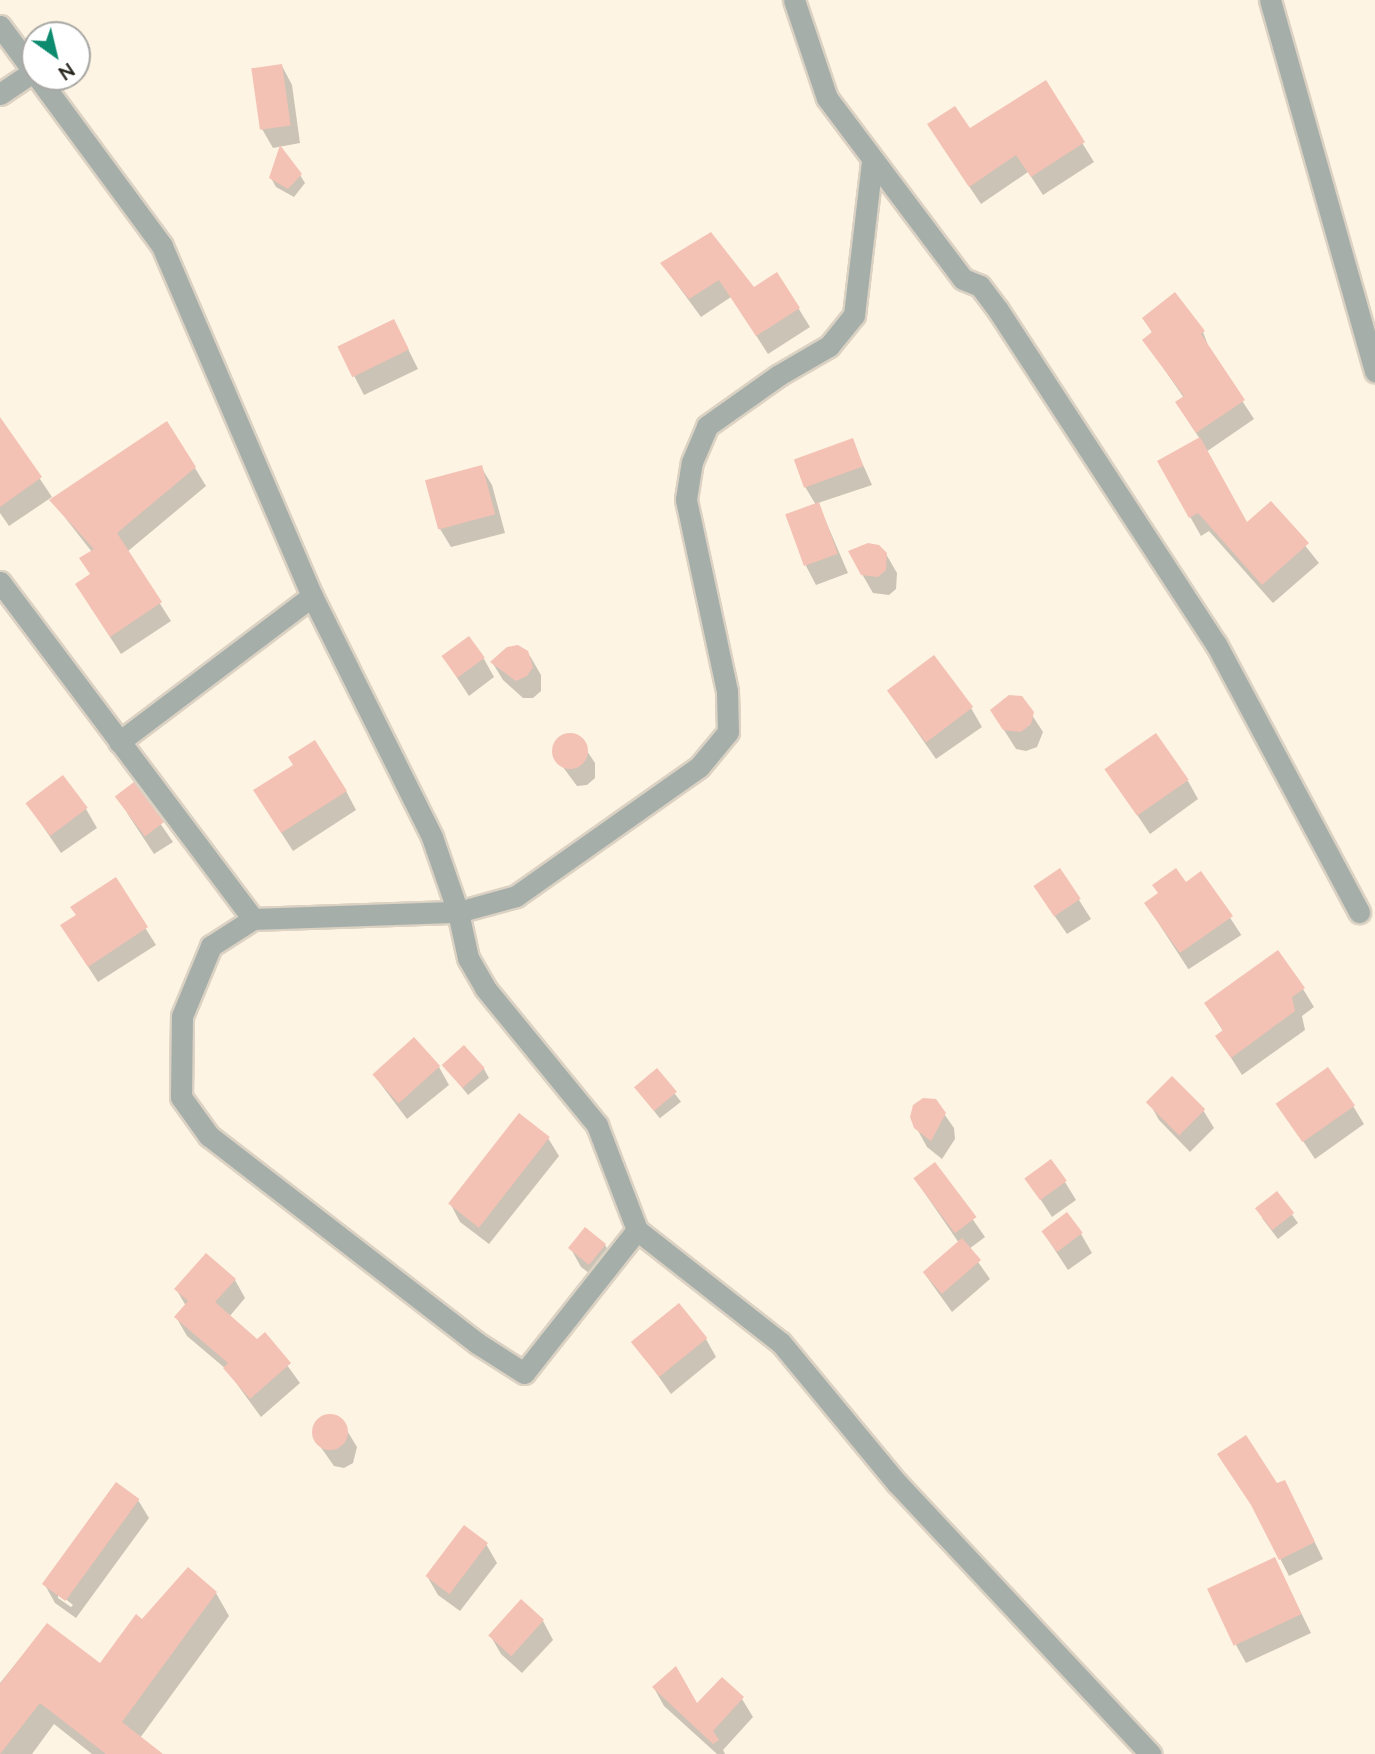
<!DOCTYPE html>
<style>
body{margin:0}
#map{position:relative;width:1375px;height:1754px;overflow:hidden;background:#fef4e3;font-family:Mulish,sans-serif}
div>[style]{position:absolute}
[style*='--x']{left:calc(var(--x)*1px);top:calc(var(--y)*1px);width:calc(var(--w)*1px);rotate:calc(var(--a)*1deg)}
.shadow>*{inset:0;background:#0003;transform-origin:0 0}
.building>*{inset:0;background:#f4c2b5;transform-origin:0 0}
.round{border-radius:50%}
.roads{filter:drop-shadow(2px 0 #dbd2c3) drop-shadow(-2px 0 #dbd2c3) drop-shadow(0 2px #dbd2c3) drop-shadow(0 -2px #dbd2c3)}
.minor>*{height:21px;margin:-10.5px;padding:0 10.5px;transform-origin:10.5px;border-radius:10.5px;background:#a6aeaa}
.tertiary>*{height:21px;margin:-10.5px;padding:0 10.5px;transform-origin:10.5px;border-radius:10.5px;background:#a6aeaa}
span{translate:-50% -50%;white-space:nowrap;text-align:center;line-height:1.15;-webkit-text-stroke:7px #fff;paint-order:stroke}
.north{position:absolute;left:21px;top:21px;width:70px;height:70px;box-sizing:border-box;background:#fff;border:2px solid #a8a7a4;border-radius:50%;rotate:146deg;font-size:19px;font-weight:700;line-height:28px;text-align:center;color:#26221c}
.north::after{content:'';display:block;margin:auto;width:24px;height:32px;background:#0d8b6f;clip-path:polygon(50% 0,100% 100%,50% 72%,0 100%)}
</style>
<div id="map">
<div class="shadow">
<div style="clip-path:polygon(282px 66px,292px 85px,300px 143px,273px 148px,262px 129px)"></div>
<div style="clip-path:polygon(1045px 83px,1094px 162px,1043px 195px,1028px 172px,981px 204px,940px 143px,969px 131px)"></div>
<div style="clip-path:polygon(300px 175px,305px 183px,294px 197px,276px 187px,271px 178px)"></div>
<div style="clip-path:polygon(662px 264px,754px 289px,777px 274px,810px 327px,768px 354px,731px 297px,701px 317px)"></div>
<div style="clip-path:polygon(1175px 295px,1203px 332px,1211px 353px,1254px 419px,1206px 452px,1247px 524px,1271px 503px,1319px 563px,1273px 603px,1209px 531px,1201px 536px,1159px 462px,1200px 439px,1188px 421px,1184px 398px,1144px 340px,1153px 334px,1144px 319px)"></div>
<div style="clip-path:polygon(403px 339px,418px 369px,364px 395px,339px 347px)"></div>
<div style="clip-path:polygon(8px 431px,52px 497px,9px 526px,0 513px,0 436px)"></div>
<div style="clip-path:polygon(852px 440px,872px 485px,818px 503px,848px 573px,816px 585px,806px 566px,816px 505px,804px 485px)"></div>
<div style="clip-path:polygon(481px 467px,492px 485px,505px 533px,451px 547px,440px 529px)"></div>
<div style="clip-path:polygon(195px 468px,206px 486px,127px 552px,171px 621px,121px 654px,88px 603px,92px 552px,52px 501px)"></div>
<div style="clip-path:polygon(886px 554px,897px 573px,896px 589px,889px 595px,873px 593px,862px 574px)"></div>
<div style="clip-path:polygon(518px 647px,530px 656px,541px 675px,541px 691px,533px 698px,523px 698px,503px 680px,492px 662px)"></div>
<div style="clip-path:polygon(444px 658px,484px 659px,494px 677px,469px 696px)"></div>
<div style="clip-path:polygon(888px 690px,971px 708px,982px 727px,936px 759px)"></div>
<div style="clip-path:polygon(1021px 698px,1043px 732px,1037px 747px,1026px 751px,1016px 749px,992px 711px,1004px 699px)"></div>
<div style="clip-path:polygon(566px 735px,577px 736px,595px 763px,595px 778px,587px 785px,577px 786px,554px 755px,555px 745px)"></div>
<div style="clip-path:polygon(1107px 770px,1188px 781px,1198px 799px,1150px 834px)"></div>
<div style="clip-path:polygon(133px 784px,173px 842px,154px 854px,127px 813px)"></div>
<div style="clip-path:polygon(346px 791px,356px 810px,293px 851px,266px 809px)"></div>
<div style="clip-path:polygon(27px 803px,86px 809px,97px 828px,61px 853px)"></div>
<div style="clip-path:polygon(1060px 870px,1091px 919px,1067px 934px,1047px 905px)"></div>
<div style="left:1201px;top:873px;width:74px;height:63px;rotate:57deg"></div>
<div style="clip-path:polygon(115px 880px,156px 945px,98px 982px,72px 942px)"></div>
<div style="clip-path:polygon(1303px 989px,1314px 1007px,1302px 1016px,1305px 1030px,1242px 1075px,1217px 1036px,1223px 1031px,1206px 1004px)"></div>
<div style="clip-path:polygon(444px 1065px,484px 1069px,489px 1078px,468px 1095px)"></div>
<div style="clip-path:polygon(439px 1067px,449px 1085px,407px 1119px,374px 1075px)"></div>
<div style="left:657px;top:1071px;width:39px;height:27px;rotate:52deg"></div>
<div style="clip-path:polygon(935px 1101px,954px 1128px,955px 1139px,942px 1159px,927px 1147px,916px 1127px)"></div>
<div style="clip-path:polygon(1149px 1102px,1203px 1110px,1214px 1128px,1190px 1152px,1159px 1120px)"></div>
<div style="clip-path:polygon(1279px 1105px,1353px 1106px,1364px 1124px,1315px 1159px)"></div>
<div style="clip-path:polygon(548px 1138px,559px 1156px,489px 1244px,460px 1222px,450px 1203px)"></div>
<div style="clip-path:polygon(935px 1165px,985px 1237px,969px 1249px,990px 1279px,952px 1312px,924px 1273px,959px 1243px,915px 1179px)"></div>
<div style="clip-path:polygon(1027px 1179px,1065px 1182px,1076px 1200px,1052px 1217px)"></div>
<div style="clip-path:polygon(1277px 1194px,1298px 1223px,1278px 1239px,1262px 1218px)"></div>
<div style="clip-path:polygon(1043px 1232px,1081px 1234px,1092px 1253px,1068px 1270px)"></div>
<div style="clip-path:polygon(605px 1245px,616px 1264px,601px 1282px,581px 1267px,571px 1249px)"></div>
<div style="clip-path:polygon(235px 1280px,245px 1298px,229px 1317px,257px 1341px,265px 1335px,300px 1383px,261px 1417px,226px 1369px,187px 1336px,176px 1317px,186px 1306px,176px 1289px)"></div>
<div style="clip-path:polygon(706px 1339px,716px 1357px,671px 1394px,634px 1342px)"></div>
<div style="clip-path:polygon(324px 1417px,340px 1419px,357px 1447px,353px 1463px,344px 1468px,334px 1466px,315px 1439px,317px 1423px)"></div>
<div style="clip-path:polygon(1277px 1486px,1293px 1498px,1323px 1559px,1289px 1576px,1257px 1513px)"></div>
<div style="clip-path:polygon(evenodd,138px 1500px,149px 1518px,76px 1618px,55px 1603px,45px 1585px,138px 1500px,58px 1593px,73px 1605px,71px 1607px,58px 1598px,58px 1593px)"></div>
<div style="clip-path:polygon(486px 1544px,497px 1563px,460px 1611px,438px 1595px,427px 1576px)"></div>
<div style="clip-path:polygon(1275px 1560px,1311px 1633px,1246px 1663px,1236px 1645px)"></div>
<div style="clip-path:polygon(216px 1593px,229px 1616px,140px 1738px,160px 1754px,92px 1754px,54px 1724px,32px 1754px,0 1754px,0 1683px,47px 1625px,101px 1665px,143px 1621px)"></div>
<div style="clip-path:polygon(543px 1621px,553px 1640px,522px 1673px,501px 1654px,490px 1635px)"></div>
<div style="clip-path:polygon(654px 1688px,697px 1706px,742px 1699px,753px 1717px,723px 1750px,725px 1754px,717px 1754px,664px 1706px)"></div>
</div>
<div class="building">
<div style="left:282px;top:64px;width:62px;height:31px;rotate:82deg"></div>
<div style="clip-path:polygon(1046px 80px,1085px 142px,1031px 177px,1016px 155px,969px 187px,927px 124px,955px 106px,970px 128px)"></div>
<div style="clip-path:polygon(280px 145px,302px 174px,288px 189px,269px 178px)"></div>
<div style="clip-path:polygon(711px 232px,754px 287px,777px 272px,800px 308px,756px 336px,719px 280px,689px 299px,660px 263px)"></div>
<div style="clip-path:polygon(1175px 292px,1205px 331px,1201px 334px,1245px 400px,1196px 433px,1175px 402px,1184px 396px,1142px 340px,1152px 332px,1142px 318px)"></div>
<div style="left:394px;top:319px;width:34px;height:63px;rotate:64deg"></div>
<div style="clip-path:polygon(0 417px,42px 477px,0 507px)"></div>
<div style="clip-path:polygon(167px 421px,196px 467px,117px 533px,162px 602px,110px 637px,75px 584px,90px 574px,79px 558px,94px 549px,49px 500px)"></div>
<div style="clip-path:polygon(1200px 437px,1247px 522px,1271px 501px,1309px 543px,1262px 585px,1198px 513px,1189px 518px,1157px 461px)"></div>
<div style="left:853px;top:438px;width:30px;height:63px;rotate:70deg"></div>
<div style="left:482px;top:465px;width:51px;height:59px;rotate:75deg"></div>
<div style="left:819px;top:502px;width:55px;height:36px;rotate:70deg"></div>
<div style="clip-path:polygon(868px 543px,879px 545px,887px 553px,886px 570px,878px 577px,861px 575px,848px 551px)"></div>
<div style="left:469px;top:636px;width:27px;height:34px;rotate:54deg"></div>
<div style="clip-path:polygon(518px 645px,528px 651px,533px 667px,527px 676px,516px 681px,490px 662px,507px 647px)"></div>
<div style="left:934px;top:655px;width:65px;height:59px;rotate:53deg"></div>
<div style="clip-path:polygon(1009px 695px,1022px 696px,1034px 712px,1031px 724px,1021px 732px,1003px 730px,990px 710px)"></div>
<div style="left:1156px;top:733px;width:57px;height:63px;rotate:55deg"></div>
<div class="round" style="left:552px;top:733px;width:36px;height:36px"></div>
<div style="clip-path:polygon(315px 740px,347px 791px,281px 833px,253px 790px,293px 765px,288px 757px)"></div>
<div style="left:63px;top:775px;width:41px;height:47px;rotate:53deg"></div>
<div style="left:134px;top:782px;width:50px;height:24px;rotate:53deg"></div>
<div style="left:1060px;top:868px;width:37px;height:32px;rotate:56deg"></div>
<div style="clip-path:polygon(1176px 868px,1186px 882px,1201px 871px,1233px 916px,1180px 953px,1144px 903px,1158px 893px,1152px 885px)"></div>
<div style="clip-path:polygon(116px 877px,148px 927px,88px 967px,60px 925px,76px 915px,70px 907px)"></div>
<div style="clip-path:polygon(1278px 950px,1305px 988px,1292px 997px,1295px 1011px,1231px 1058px,1215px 1036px,1223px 1030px,1204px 1003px)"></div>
<div style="left:414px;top:1037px;width:39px;height:56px;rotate:48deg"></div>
<div style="left:464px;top:1045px;width:31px;height:30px;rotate:48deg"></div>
<div style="left:1328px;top:1067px;width:47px;height:64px;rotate:55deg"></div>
<div style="left:657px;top:1068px;width:31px;height:30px;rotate:50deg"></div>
<div style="left:1172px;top:1076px;width:47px;height:37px;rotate:45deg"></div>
<div style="clip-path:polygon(923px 1098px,936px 1099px,946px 1113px,931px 1141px,914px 1128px,910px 1117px,913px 1105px)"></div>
<div style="left:519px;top:1113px;width:39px;height:115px;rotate:38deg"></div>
<div style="left:1051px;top:1159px;width:27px;height:33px;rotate:54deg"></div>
<div style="left:935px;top:1162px;width:69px;height:27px;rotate:53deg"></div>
<div style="left:1277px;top:1191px;width:28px;height:28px;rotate:52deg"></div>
<div style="left:1067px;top:1212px;width:26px;height:32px;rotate:53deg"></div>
<div style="left:585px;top:1227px;width:27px;height:27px;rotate:39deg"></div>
<div style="left:962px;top:1238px;width:29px;height:52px;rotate:49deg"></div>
<div style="clip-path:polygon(206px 1253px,236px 1279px,215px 1302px,257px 1339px,265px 1332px,291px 1363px,250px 1399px,223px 1368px,228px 1363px,174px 1317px,188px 1301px,174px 1289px)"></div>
<div style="left:679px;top:1303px;width:45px;height:62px;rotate:51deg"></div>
<div class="round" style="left:312px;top:1414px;width:36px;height:36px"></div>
<div style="clip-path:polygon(1246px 1435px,1277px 1483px,1285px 1480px,1315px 1542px,1279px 1560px,1251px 1505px,1217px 1454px)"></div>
<div style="left:116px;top:1482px;width:29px;height:126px;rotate:36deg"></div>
<div style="left:464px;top:1525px;width:30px;height:64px;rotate:37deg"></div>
<div style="left:1275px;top:1557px;width:63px;height:75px;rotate:65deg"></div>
<div style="clip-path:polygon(188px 1567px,217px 1592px,122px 1722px,163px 1754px,106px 1754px,40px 1703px,0 1754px,0 1684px,47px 1623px,100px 1663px,136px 1614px,142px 1619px)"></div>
<div style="left:521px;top:1599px;width:31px;height:49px;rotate:42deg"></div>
<div style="clip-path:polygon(676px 1666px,697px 1703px,722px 1677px,744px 1697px,713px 1731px,719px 1740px,713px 1744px,652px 1687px)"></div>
</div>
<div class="roads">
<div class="minor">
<div style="--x:794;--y:0;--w:103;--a:71.4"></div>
<div style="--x:827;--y:98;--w:226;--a:53.1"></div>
<div style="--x:963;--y:279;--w:18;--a:22"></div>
<div style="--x:980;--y:286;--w:30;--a:53"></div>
<div style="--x:998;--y:310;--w:399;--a:56.9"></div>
<div style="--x:1216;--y:644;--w:304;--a:61.9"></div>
<div style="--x:0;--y:26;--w:273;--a:53.6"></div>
<div style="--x:162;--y:246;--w:381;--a:66.8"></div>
<div style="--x:312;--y:596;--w:269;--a:63.5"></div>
<div style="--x:432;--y:837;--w:79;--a:70.9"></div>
<div style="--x:458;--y:912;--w:47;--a:77.7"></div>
<div style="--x:468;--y:958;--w:34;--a:60"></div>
<div style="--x:485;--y:988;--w:177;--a:50.7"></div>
<div style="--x:597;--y:1125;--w:112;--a:69.1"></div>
<div style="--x:637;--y:1230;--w:183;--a:38.1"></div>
<div style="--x:781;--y:1343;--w:182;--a:50.4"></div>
<div style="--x:897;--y:1483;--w:371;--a:46.9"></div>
<div style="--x:0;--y:94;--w:37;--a:-34"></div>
<div style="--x:0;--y:582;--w:421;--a:53.1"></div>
<div style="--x:119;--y:742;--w:242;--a:-37.1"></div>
<div style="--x:637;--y:1230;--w:182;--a:128.3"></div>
<div style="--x:524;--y:1373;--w:56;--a:-147.4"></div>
<div style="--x:477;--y:1343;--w:339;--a:-142.3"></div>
<div style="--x:209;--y:1136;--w:48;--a:-125.7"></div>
<div style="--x:181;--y:1097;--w:81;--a:-89.3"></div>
<div style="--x:182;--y:1016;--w:76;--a:-67.5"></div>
<div style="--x:211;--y:946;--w:50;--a:-32.7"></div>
<div style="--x:253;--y:919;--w:205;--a:-2"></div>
<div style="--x:458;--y:912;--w:60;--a:-15.4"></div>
<div style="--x:516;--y:896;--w:224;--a:-35.2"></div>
<div style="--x:699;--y:767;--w:45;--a:-50.4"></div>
<div style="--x:728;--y:732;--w:41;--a:-91.4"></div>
<div style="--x:727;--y:691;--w:196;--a:-102.1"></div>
<div style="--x:686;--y:499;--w:37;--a:-81"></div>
<div style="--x:692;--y:462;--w:39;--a:-67"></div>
<div style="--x:707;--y:426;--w:88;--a:-35.3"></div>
<div style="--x:779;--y:375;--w:58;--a:-30.1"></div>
<div style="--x:829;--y:346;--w:40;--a:-51"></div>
<div style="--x:854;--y:315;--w:155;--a:-83.3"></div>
</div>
<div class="tertiary">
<div style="--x:1270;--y:0;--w:386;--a:74.2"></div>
</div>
</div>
<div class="north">N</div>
</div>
